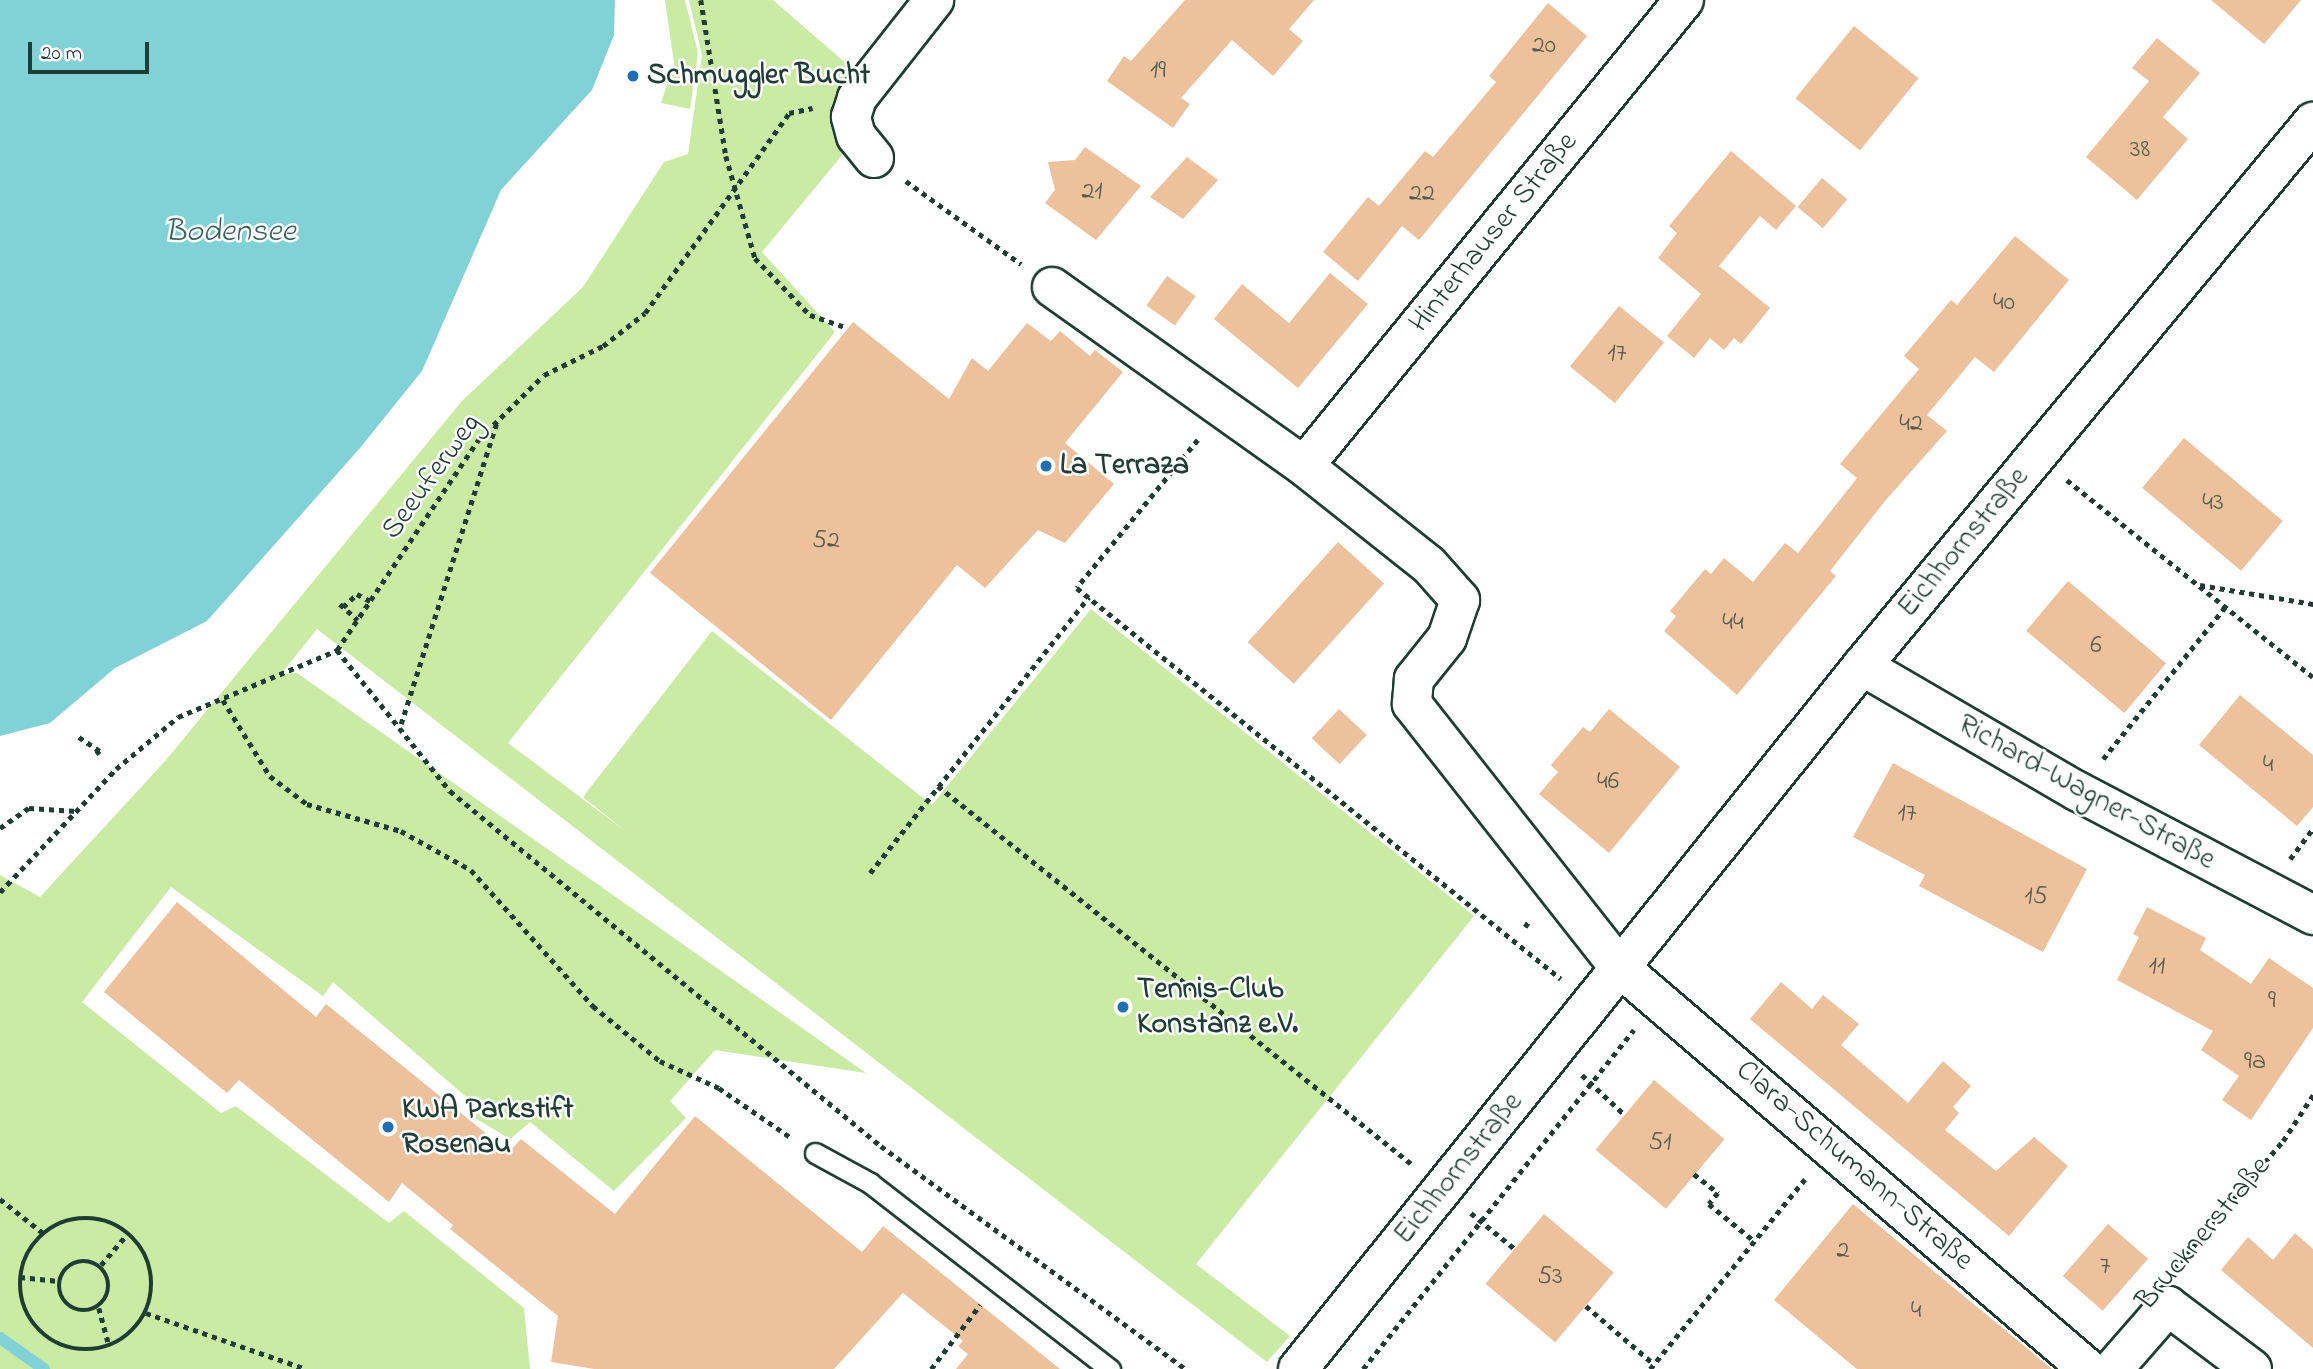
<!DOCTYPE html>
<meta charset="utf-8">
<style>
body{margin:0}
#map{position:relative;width:2313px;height:1369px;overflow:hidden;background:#fff;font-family:"Indie Flower",sans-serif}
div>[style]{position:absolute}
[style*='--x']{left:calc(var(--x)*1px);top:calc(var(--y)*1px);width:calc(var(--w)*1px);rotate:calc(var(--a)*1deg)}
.green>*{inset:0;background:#c9eba3}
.water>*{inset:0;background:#80d2d7}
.stream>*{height:12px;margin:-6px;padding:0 6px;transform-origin:6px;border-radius:6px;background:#80d2d7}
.building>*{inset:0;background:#eec19d;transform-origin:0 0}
.path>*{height:4.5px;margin-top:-2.25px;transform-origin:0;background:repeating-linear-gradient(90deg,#1f3d34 0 5px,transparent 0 10px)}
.path>.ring{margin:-2.25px;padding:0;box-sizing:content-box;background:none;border:4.5px solid #1f3d34;border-radius:50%}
.roads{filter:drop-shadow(2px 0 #1f3d34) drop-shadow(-2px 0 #1f3d34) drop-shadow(0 2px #1f3d34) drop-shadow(0 -2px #1f3d34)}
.lane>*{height:19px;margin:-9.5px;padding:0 9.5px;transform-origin:9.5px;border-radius:9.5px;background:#fff}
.street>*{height:38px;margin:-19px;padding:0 19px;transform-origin:19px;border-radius:19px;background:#fff}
.dots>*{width:19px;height:19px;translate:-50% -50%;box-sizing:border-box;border:4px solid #fff;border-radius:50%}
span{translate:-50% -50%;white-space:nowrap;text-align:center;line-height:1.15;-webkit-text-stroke:5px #fff;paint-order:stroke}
.number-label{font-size:26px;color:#535e4e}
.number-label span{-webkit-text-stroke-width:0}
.poi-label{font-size:30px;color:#1f3d34;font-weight:700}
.left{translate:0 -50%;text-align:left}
.street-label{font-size:30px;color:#1f3d34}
.water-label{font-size:32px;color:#37625d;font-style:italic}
.scale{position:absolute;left:28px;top:42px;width:121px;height:32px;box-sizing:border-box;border:4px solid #1f3d34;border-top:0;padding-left:9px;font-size:21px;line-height:24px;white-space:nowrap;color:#1f3d34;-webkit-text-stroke:5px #fff;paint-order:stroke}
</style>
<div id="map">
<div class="green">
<div style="clip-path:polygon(665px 0,685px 0,698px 53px,690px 109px,661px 103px,674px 63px)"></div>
<div style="clip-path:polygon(689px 0,773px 0,856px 72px,843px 154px,762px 252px,835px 332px,508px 743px,628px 833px,583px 797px,712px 631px,932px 805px,1091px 609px,1474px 916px,1196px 1264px,1290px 1336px,1267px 1362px,317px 629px,281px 674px,297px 673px,866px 1073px,715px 1050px,670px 1101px,686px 1118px,614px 1191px,530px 1122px,510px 1139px,475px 1118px,478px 1107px,333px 982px,323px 996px,171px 887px,82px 1002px,221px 1113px,236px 1106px,389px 1223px,404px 1211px,524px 1308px,530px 1369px,0 1369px,0 875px,40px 897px,166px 760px,462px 401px,583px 287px,664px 162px,688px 154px,702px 55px)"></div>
</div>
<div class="water">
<div style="clip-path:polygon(0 0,615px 0,614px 35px,592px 90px,501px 190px,422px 371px,360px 448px,207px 621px,115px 668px,50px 723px,0 736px)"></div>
</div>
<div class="stream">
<div style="--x:0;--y:1338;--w:54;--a:35.2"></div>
</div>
<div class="building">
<div style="clip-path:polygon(1185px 0,1314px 0,1289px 29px,1303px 41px,1273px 76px,1232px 40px,1181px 98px,1190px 104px,1173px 128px,1107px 81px,1124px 56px,1131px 61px)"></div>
<div style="clip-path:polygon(2211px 0,2301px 0,2264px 44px)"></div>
<div style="clip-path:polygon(1548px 3px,1587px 36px,1419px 240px,1402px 226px,1358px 281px,1323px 252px,1368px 197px,1379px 206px,1425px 151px,1433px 157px,1496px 82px,1489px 76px)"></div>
<div style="left:1854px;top:26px;width:83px;height:93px;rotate:39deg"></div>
<div style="clip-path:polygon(2157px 38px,2200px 73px,2163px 117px,2188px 139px,2137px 200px,2086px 157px,2149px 81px,2132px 68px)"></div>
<div style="clip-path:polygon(1085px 147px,1141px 186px,1096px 240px,1045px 203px,1055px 190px,1048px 162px,1075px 160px)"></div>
<div style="clip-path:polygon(1731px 151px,1796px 206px,1776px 230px,1760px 216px,1719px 266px,1770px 308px,1741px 344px,1734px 338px,1724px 350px,1710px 338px,1694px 358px,1667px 336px,1701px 294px,1658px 258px,1677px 233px,1669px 226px)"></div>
<div style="clip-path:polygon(1187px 157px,1218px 180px,1183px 219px,1150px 197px)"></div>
<div style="left:1822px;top:178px;width:33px;height:38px;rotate:40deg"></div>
<div style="clip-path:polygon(2015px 236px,2069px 280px,1994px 372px,1975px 357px,1927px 415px,1947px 431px,1885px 501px,1830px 571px,1836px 576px,1737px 695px,1664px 631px,1676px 616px,1670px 611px,1705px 569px,1711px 574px,1724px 558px,1753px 582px,1785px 543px,1798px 553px,1857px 478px,1840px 464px,1919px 369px,1904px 356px,1951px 300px,1957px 305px)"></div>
<div style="clip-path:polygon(1330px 273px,1368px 304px,1298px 388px,1214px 319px,1242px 284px,1289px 323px)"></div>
<div style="left:1167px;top:276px;width:35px;height:36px;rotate:35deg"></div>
<div style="left:1619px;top:306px;width:58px;height:78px;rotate:39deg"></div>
<div style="clip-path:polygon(853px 322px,949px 399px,972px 358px,988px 371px,1027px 323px,1051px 341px,1060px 331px,1090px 356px,1095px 350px,1123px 372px,1065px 443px,1114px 484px,1065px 543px,1038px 530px,985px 588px,957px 565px,831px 720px,650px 573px)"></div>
<div style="left:2184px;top:438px;width:129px;height:65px;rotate:40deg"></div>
<div style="left:1338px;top:542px;width:62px;height:135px;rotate:42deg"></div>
<div style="left:2068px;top:581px;width:128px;height:65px;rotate:40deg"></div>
<div style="clip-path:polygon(2240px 695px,2313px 755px,2313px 807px,2297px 826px,2199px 745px)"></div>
<div style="left:1339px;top:709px;width:38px;height:40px;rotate:43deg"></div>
<div style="clip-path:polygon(1609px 709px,1680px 767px,1609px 853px,1539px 794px,1558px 772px,1551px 765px,1583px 727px,1590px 732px)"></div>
<div style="clip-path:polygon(1893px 763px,2087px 869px,2043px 952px,1919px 886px,1925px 875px,1853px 837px)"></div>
<div style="clip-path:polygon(177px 902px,316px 1017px,326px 1004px,509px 1152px,521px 1139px,615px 1214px,695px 1116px,862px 1252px,883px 1226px,1060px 1369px,956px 1369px,968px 1354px,958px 1346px,963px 1341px,903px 1293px,834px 1369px,594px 1369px,551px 1362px,558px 1316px,450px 1229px,453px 1225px,402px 1183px,389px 1202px,239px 1080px,227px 1093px,104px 992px)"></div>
<div style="clip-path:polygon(2147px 907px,2206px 938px,2200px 950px,2251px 984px,2269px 958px,2313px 988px,2313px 1028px,2251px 1120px,2222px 1100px,2239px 1076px,2201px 1050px,2213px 1031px,2117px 980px,2139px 937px,2133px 934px)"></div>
<div style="clip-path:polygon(1781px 982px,1812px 1009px,1823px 995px,1859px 1024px,1841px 1045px,1908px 1103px,1943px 1061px,1971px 1086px,1953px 1107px,1959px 1113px,1945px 1130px,1996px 1171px,2034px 1137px,2068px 1166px,2009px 1236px,1750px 1019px)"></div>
<div style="left:1654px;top:1080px;width:92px;height:91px;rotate:40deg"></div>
<div style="clip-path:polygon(1853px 1204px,1954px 1288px,2052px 1369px,1857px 1369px,1823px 1341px,1774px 1300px)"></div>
<div style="left:1544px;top:1214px;width:91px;height:91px;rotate:40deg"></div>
<div style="left:2108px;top:1224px;width:53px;height:69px;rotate:41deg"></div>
<div style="clip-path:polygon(2295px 1233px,2313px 1249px,2313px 1348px,2221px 1270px,2248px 1237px,2273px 1260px)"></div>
</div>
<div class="path">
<div style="--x:701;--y:0;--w:158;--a:80.9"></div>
<div style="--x:726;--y:156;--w:106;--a:74.1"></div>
<div style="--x:755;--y:258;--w:79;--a:46"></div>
<div style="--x:810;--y:315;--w:36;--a:19"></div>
<div style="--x:906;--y:181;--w:142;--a:35.8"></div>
<div style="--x:1198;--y:440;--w:191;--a:129.3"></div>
<div style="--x:1077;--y:588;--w:622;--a:38.93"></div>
<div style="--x:2067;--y:480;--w:315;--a:38.7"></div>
<div style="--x:2200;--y:585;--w:115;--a:9.5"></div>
<div style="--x:340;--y:604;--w:24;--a:42"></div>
<div style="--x:343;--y:607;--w:19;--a:-43"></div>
<div style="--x:357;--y:594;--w:15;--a:28"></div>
<div style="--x:337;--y:650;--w:181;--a:51.3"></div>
<div style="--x:450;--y:791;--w:558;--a:39.48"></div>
<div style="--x:881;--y:1146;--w:378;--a:36.2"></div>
<div style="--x:223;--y:700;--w:89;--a:58.3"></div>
<div style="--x:270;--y:776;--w:46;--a:37.1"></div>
<div style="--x:307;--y:804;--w:98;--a:16"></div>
<div style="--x:401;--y:831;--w:80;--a:29.1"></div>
<div style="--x:471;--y:870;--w:183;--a:48.1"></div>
<div style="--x:593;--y:1006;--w:87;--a:39.4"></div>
<div style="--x:660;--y:1061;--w:65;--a:24.6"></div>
<div style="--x:719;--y:1088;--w:86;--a:34.6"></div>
<div style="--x:401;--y:724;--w:317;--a:-72.4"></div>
<div style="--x:79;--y:737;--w:25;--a:34"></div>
<div style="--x:100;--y:751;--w:5;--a:143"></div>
<div style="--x:2103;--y:759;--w:195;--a:-51.2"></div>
<div style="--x:938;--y:786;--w:608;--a:38.59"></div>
<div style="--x:0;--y:828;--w:35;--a:-35"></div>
<div style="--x:29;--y:808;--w:48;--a:3.6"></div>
<div style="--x:2290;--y:859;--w:38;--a:-53"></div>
<div style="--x:870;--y:873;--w:352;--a:-51.6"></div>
<div style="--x:0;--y:892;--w:169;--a:-46.7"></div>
<div style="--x:116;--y:769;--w:81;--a:-40"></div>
<div style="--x:178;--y:717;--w:173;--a:-22.8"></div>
<div style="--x:337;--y:650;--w:254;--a:-56.1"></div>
<div style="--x:479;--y:439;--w:91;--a:-44.6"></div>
<div style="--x:544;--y:375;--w:66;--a:-26.2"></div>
<div style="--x:603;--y:346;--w:53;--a:-38.2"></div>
<div style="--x:645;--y:313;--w:246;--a:-54.2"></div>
<div style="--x:789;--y:113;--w:24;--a:-12"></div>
<div style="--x:1525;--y:927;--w:9;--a:-58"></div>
<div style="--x:1582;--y:1075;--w:59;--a:42.9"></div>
<div style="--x:1694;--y:1174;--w:31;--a:38"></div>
<div style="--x:1718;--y:1193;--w:14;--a:129"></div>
<div style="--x:1709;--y:1204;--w:57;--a:39.3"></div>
<div style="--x:0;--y:1199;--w:55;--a:38.3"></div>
<div style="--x:1471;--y:1213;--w:57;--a:39.3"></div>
<div class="ring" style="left:20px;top:1218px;width:127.5px;height:127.5px"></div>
<div class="ring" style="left:59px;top:1261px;width:45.5px;height:45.5px"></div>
<div style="--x:101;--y:1265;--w:43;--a:-49.7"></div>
<div style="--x:2174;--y:1269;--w:168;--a:-49.6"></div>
<div style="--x:2283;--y:1141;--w:55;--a:-56.9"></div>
<div style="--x:20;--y:1277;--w:39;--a:6"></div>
<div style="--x:1586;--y:1306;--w:89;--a:40.5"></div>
<div style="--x:99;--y:1308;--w:39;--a:75"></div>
<div style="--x:146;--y:1313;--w:170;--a:19.3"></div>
<div style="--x:931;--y:1369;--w:81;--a:-52.6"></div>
<div style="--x:1363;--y:1369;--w:434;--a:-51.4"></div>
<div style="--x:1650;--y:1369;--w:245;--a:-50.8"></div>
</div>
<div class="roads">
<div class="lane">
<div style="--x:815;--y:1153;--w:63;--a:28.6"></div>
<div style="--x:870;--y:1183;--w:304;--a:37.8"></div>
</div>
<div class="street">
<div style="--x:874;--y:158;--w:28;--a:-129"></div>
<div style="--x:856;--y:136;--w:20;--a:-105"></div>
<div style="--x:851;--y:117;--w:20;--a:-72"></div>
<div style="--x:857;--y:98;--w:125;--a:-51.8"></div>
<div style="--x:1052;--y:287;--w:309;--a:35.4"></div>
<div style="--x:1304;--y:466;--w:159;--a:38.4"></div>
<div style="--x:1429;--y:565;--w:47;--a:48.5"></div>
<div style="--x:1460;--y:600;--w:40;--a:108.9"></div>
<div style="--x:1447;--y:638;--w:53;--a:128.8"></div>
<div style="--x:1414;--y:679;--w:25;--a:95"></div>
<div style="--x:1412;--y:704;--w:333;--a:51.8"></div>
<div style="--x:1618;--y:966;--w:619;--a:40.61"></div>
<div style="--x:1304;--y:466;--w:601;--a:-50.8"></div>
<div style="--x:1862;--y:666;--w:249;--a:30.2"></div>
<div style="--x:2077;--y:791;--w:267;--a:27.7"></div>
<div style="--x:1298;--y:1369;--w:901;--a:-51.26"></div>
<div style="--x:1862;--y:666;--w:707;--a:-50.34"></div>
<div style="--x:2113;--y:1369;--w:84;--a:-48.9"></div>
<div style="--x:2168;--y:1306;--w:105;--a:36.9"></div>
</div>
</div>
<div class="dots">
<div style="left:633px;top:76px;background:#1f6fb2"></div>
<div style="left:1046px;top:466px;background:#1f6fb2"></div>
<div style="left:1123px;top:1007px;background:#1f6fb2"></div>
<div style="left:388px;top:1127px;background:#1f6fb2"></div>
</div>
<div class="number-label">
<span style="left:1544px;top:47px">20</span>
<span style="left:1158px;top:72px">19</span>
<span style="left:2140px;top:151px">38</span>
<span style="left:1092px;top:193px">21</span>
<span style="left:1422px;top:195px">22</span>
<span style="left:2004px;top:304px">40</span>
<span style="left:1617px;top:355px">17</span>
<span style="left:1911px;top:425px">42</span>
<span style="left:2213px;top:504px">43</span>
<span style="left:826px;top:542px">52</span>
<span style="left:1733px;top:624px">44</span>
<span style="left:2096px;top:647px">6</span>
<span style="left:2268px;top:766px">4</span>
<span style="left:1608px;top:783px">46</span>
<span style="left:1907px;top:815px">17</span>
<span style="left:2036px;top:898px">15</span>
<span style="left:2157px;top:968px">11</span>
<span style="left:2272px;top:1002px">9</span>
<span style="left:2255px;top:1063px">9a</span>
<span style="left:1660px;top:1144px">51</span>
<span style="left:1843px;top:1252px">2</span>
<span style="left:2105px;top:1268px">7</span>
<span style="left:1550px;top:1278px">53</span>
<span style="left:1916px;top:1312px">4</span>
</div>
<div class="poi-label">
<span class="left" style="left:647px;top:76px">Schmuggler Bucht</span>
<span class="left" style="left:1060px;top:466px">La Terraza</span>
<span class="left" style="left:1137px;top:1007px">Tennis-Club<br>Konstanz e.V.</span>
<span class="left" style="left:402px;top:1127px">KWA Parkstift<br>Rosenau</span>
</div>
<div class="street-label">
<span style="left:1494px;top:233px;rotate:-51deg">Hinterhauser Straße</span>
<span style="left:432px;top:477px;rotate:-54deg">Seeuferweg</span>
<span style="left:1964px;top:543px;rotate:-50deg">Eichhornstraße</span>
<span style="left:2086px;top:793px;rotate:29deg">Richard-Wagner-Straße</span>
<span style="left:1854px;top:1166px;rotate:41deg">Clara-Schumann-Straße</span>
<span style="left:1459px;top:1169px;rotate:-51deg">Eichhornstraße</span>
<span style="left:2204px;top:1234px;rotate:-50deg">Brucknerstraße</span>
</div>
<div class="water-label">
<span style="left:230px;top:233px">Bodensee</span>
</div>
<div class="scale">20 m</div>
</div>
